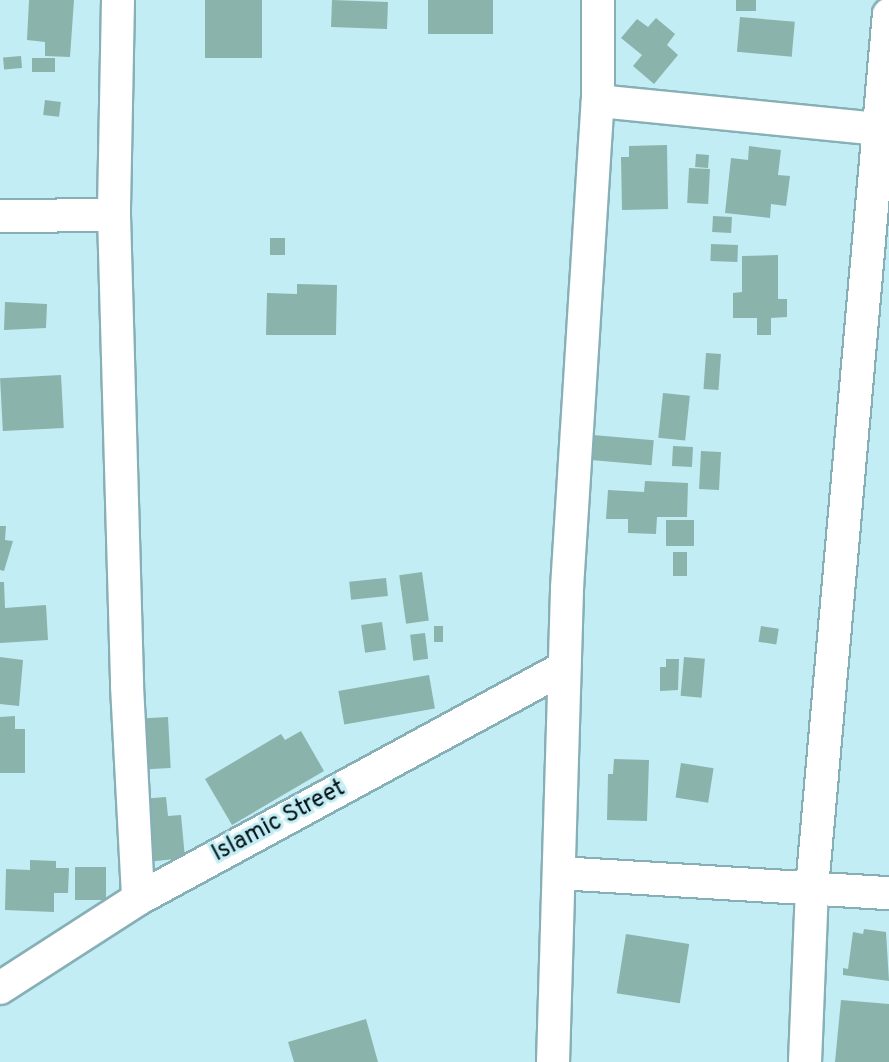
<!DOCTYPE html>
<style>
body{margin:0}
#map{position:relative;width:889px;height:1062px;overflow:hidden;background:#c3edf4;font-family:Overpass,sans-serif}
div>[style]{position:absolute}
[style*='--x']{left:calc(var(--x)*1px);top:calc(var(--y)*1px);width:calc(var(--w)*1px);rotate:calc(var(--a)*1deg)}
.building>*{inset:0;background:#8ab3ab;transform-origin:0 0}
.roads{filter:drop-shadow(2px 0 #87afb6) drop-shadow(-2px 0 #87afb6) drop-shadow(0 2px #87afb6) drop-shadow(0 -2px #87afb6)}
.minor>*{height:32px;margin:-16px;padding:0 16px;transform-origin:16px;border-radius:16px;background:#fff}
span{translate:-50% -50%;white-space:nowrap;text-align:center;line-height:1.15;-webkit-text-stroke:6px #c3edf4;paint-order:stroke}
.street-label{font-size:24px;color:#041316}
</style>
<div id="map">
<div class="building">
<div style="clip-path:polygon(29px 0,74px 0,70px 57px,45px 56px,45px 42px,27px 40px)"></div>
<div style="left:205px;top:0;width:57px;height:58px"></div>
<div style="left:332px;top:0;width:56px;height:27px;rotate:2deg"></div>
<div style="left:428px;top:0;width:65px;height:34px"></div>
<div style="left:736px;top:0;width:20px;height:11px"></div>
<div style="left:740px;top:17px;width:55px;height:35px;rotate:5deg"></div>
<div style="clip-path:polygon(656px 18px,675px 34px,667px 45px,678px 55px,654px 84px,633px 66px,642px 55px,621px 38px,637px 19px,648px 27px)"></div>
<div style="left:21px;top:56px;width:12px;height:18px;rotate:85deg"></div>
<div style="left:55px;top:58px;width:14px;height:23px;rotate:90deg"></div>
<div style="left:45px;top:100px;width:16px;height:15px;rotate:7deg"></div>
<div style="clip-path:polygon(667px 145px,668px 209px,622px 210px,621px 157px,629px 157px,629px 146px)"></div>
<div style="clip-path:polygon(749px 146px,781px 150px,778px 175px,790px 176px,786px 206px,771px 204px,770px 218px,725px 213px,731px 158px,748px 160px)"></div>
<div style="left:696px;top:154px;width:13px;height:13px;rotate:4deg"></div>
<div style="left:689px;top:168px;width:21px;height:35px;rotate:3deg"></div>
<div style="left:713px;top:216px;width:19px;height:16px;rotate:3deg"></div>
<div style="left:270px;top:238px;width:15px;height:17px"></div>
<div style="left:711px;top:244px;width:27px;height:17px;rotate:2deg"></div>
<div style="clip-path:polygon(778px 255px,778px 299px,787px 299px,787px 317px,771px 318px,771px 335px,757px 335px,757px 318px,733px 318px,733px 293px,742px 292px,742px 256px)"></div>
<div style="clip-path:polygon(297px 284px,337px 285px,336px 335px,266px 335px,267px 293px,297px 294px)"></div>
<div style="clip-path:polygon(5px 302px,47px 304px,46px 328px,4px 330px)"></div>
<div style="left:706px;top:353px;width:15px;height:36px;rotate:4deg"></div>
<div style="left:61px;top:375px;width:53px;height:61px;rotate:87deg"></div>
<div style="left:663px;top:393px;width:27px;height:45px;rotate:6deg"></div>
<div style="left:593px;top:435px;width:61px;height:25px;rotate:5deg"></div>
<div style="left:673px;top:446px;width:20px;height:20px;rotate:3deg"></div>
<div style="left:701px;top:451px;width:20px;height:38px;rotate:3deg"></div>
<div style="clip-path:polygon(645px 481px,688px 483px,687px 517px,657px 517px,656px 534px,628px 533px,628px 519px,606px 519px,608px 490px,644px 492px)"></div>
<div style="left:666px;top:520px;width:28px;height:26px"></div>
<div style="clip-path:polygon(0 526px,6px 526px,5px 540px,13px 541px,4px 571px,0 570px)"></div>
<div style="left:673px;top:552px;width:14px;height:24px"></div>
<div style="left:422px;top:572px;width:49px;height:23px;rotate:82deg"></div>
<div style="left:386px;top:578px;width:18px;height:37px;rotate:84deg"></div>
<div style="clip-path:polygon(0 582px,4px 582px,5px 608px,46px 605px,48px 640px,0 643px)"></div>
<div style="left:382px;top:622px;width:28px;height:21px;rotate:82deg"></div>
<div style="left:434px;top:626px;width:9px;height:16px"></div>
<div style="left:761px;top:626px;width:18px;height:16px;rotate:9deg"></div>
<div style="left:425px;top:633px;width:26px;height:15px;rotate:83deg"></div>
<div style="clip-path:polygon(0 657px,23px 660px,19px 706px,0 704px)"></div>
<div style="left:684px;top:657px;width:21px;height:39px;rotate:5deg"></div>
<div style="clip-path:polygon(666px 659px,679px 659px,678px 690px,660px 691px,660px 667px,666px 667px)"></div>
<div style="left:429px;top:675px;width:34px;height:92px;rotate:80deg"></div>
<div style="clip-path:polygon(15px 716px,15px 729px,25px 729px,25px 773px,0 773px,0 717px)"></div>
<div style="left:168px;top:717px;width:51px;height:28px;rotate:87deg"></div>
<div style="clip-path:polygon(301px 731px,324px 771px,232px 825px,205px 779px,281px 734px,285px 740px)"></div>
<div style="clip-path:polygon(614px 759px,649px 760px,647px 821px,607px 820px,608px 774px,613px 774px)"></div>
<div style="left:681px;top:763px;width:33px;height:35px;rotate:9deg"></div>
<div style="clip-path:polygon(166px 797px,168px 816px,181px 815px,185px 858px,146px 862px,140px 799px)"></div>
<div style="clip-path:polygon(30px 860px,56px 861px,56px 868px,69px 868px,68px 893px,54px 893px,54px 912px,5px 910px,6px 869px,30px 870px)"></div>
<div style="left:75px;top:867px;width:31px;height:33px"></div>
<div style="clip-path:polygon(864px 929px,886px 932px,889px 981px,843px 975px,843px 968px,848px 969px,853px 932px,863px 934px)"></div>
<div style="left:626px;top:934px;width:64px;height:60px;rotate:9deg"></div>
<div style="clip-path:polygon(841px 1000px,889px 1004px,889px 1062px,835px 1062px)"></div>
<div style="clip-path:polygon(366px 1019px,378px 1062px,294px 1062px,288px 1042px)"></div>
</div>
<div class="roads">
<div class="minor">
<div style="--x:118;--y:0;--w:215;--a:91.1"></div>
<div style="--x:114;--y:215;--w:471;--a:88.4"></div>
<div style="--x:127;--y:686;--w:213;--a:87"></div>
<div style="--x:598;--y:101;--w:282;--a:5.7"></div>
<div style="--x:0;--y:216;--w:114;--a:-0.5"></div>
<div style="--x:559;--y:873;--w:331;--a:3.5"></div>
<div style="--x:0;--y:988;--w:164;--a:-32.8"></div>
<div style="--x:138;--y:899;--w:485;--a:-28.5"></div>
<div style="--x:553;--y:1062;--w:474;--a:-88.3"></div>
<div style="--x:567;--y:588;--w:488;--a:-86.4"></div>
<div style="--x:598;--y:101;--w:101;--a:-90"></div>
<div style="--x:805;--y:1062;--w:174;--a:-87.7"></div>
<div style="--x:812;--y:888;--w:877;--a:-84.97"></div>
</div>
</div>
<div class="street-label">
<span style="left:279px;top:822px;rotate:-28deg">Islamic Street</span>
</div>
</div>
